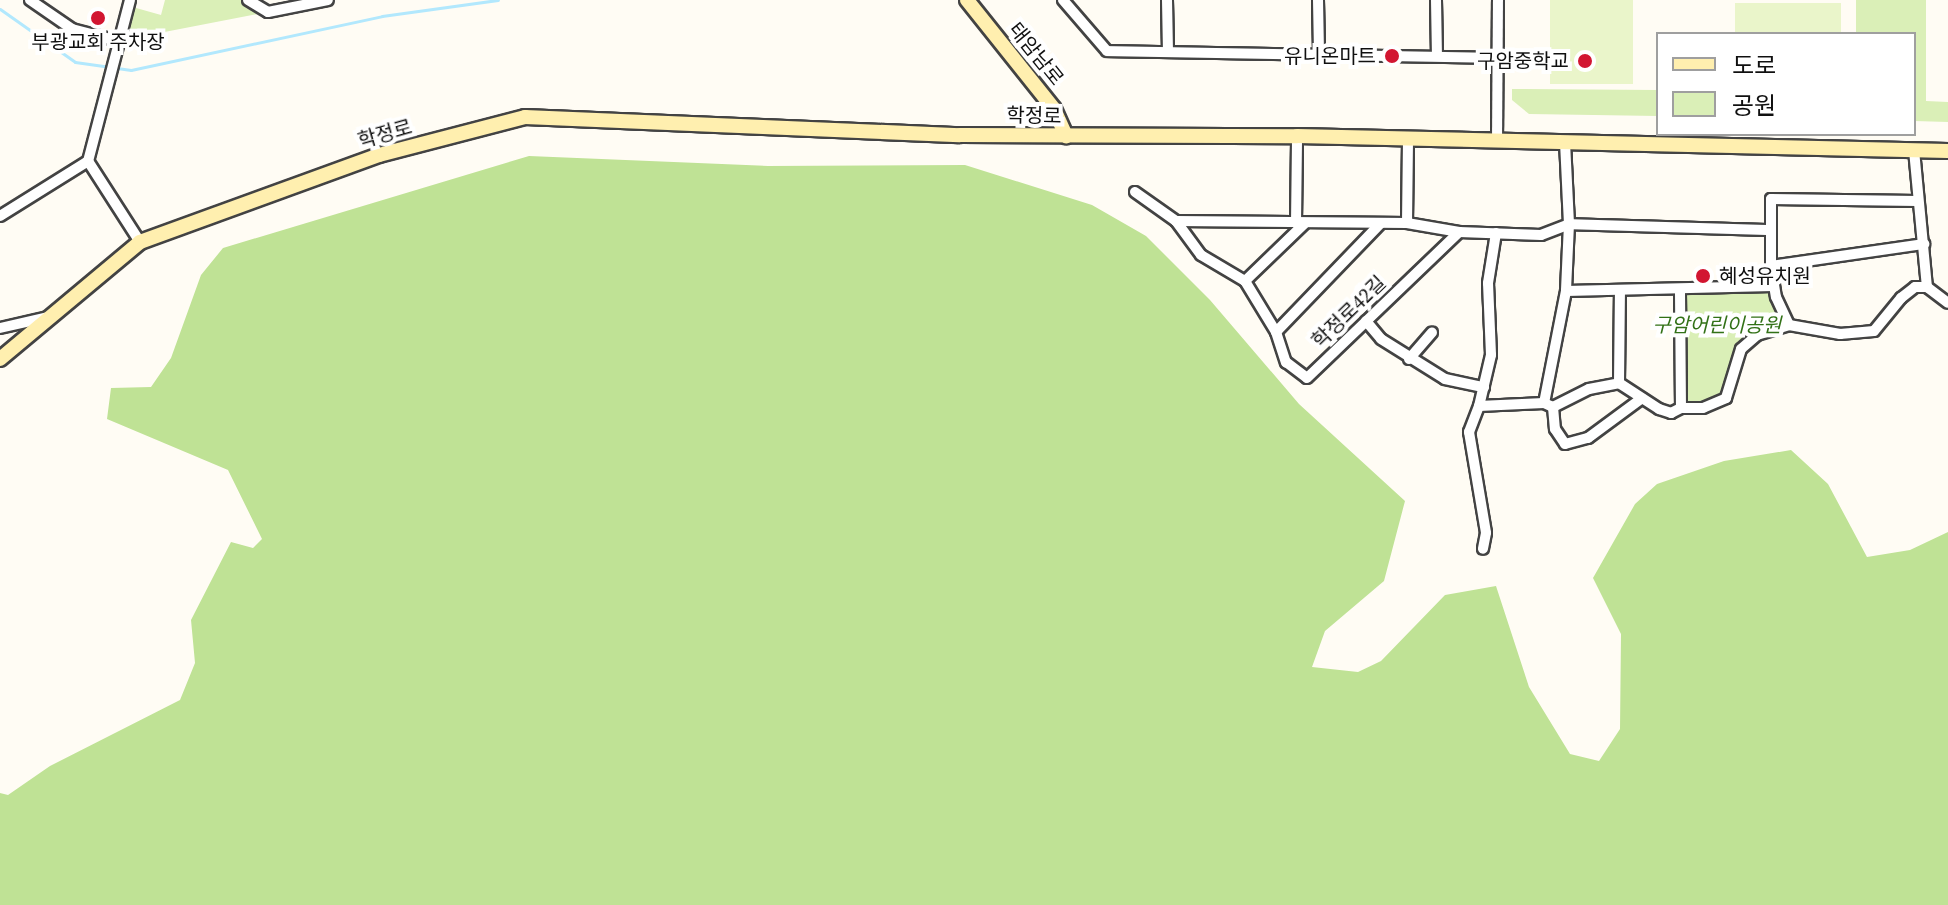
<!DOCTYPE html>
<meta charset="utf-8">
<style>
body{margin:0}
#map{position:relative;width:1948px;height:905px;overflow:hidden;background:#fffcf4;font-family:"Source Serif 4","Noto Sans KR",serif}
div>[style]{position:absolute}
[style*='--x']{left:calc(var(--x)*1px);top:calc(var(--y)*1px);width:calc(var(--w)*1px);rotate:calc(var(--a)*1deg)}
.green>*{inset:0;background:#daefb7}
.forest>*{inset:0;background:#bfe295}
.pitch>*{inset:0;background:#eaf5ca;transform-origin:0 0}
.stream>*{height:3px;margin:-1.5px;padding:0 1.5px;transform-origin:1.5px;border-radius:1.5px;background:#b2e8fd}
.roads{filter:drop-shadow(2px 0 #434343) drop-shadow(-2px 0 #434343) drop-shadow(0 2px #434343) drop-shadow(0 -2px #434343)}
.street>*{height:10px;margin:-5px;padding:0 5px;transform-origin:5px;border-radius:5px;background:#fff}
.secondary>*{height:14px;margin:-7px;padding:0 7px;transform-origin:7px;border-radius:7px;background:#ffefaf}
.dots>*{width:22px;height:22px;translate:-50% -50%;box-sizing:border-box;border:4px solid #fff;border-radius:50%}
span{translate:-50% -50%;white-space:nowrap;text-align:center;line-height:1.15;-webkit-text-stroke:8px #fff;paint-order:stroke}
.poi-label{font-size:20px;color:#101010}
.right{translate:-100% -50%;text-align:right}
.left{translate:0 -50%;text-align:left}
.street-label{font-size:20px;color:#101010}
.park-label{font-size:20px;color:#327117;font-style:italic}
.legend{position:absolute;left:1656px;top:32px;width:260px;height:104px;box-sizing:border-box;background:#fff;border:2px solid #9f9f9f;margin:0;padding:10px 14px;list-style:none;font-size:24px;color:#101010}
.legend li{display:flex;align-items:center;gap:16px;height:40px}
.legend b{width:40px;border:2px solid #9f9f9f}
</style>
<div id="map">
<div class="green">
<div style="clip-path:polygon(165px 0,248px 0,268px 12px,118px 41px,129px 6px,161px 15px)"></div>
<div style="clip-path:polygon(1856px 0,1926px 0,1926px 101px,1948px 102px,1948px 122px,1914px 121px,1914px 34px,1856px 34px)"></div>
<div style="clip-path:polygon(1512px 89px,1658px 90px,1658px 116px,1529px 114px,1512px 100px)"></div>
<div style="clip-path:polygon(1770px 291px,1785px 324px,1741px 349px,1724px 395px,1685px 405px,1683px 294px)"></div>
</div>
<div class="forest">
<div style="clip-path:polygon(529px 156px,768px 166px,965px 165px,1092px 205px,1146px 236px,1210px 300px,1299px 404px,1405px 501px,1384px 581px,1325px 631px,1312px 667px,1358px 672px,1381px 661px,1445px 595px,1496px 586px,1529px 687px,1570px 754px,1599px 761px,1620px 729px,1621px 634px,1593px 578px,1635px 504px,1657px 484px,1724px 461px,1791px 450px,1828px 484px,1867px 557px,1910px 550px,1948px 532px,1948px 905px,0 905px,0 793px,8px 795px,50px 766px,180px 700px,195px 663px,191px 620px,231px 542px,253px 548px,262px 539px,228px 470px,107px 419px,111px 388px,151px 387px,171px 358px,201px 275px,223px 248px)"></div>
</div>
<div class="pitch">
<div style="left:1550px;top:0;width:83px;height:84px"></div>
<div style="left:1735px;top:3px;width:106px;height:31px"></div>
</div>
<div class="stream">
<div style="--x:0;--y:9;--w:92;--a:35.2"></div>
<div style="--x:75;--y:62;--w:34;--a:8"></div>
<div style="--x:117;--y:68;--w:14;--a:8"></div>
<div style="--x:131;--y:70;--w:257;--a:-12.1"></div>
<div style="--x:382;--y:16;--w:117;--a:-7.9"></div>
</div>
<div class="roads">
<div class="street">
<div style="--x:30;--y:0;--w:51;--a:34.6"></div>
<div style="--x:72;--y:29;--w:48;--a:14.6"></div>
<div style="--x:130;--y:0;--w:166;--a:104.6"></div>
<div style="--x:88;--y:161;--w:96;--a:57.3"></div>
<div style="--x:248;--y:0;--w:23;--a:31"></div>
<div style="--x:268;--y:12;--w:61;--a:-11.3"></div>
<div style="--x:1063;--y:0;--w:67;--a:49.2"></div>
<div style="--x:1107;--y:51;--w:390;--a:1"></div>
<div style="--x:1167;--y:0;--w:52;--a:88.9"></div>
<div style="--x:1318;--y:0;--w:54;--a:88.9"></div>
<div style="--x:1436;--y:0;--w:56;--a:89"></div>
<div style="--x:1497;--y:141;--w:141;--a:-89.6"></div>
<div style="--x:1914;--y:150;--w:138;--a:84.6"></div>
<div style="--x:1927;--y:287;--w:26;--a:37"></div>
<div style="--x:1135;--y:192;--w:50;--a:35.3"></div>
<div style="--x:1176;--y:221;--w:42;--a:53.7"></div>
<div style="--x:1201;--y:255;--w:51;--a:30.6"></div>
<div style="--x:1245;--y:281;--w:60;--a:58.7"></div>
<div style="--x:1276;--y:332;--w:32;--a:72"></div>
<div style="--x:1286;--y:362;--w:26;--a:37"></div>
<div style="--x:1307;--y:378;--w:211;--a:-43.8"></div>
<div style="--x:1917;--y:201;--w:146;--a:-179.2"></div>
<div style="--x:1771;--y:199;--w:67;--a:90"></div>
<div style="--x:1771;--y:266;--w:155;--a:-8.2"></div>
<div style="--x:0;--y:216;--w:104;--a:-32"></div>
<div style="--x:1176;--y:221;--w:231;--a:0.5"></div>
<div style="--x:1407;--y:223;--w:53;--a:9.8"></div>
<div style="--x:1459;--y:232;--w:82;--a:2.1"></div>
<div style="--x:1541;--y:235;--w:30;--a:-21"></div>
<div style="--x:1569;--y:224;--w:81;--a:-92.8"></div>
<div style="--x:1296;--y:223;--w:87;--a:-89.3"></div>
<div style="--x:1407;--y:223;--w:85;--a:-89.3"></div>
<div style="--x:1770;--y:230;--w:201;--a:-178.3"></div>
<div style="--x:1569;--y:224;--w:67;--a:92.6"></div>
<div style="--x:1566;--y:291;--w:207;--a:-1.4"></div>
<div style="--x:1496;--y:233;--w:51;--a:99.1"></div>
<div style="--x:1488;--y:283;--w:72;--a:87.6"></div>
<div style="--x:1491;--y:355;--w:52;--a:103.2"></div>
<div style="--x:1479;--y:406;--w:65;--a:-2.6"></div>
<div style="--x:1771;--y:266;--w:31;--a:81"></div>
<div style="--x:1776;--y:297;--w:31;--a:65"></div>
<div style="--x:1789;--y:325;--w:52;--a:10"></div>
<div style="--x:1840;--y:334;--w:34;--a:-5"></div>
<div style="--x:1874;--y:331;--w:43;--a:-50.7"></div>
<div style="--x:1901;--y:298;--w:18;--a:-38"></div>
<div style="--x:1915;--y:287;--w:12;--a:0"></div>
<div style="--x:1245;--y:281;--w:83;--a:-44"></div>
<div style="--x:1566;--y:291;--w:114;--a:101.1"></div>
<div style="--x:1544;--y:403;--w:10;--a:24"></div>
<div style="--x:1553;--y:407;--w:40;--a:-26.6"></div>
<div style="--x:1589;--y:389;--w:31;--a:-11"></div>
<div style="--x:1619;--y:383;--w:93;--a:-89.4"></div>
<div style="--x:1366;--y:321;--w:23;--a:50"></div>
<div style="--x:1381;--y:339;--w:75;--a:32"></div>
<div style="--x:1445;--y:379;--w:40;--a:12"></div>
<div style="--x:0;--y:328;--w:49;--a:-12.9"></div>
<div style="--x:1276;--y:332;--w:151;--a:-46.1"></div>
<div style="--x:1409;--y:359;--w:35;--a:-49"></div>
<div style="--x:1619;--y:383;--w:48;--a:33"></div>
<div style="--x:1659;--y:409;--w:13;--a:18"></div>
<div style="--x:1671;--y:413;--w:11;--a:-27"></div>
<div style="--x:1681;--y:408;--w:117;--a:-90.5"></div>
<div style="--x:1479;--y:406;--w:28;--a:111"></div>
<div style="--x:1469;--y:432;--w:102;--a:80.4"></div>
<div style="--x:1486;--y:533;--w:16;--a:101"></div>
<div style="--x:1553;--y:407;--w:22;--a:85"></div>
<div style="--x:1555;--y:429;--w:18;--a:56"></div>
<div style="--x:1565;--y:444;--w:24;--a:-15"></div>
<div style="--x:1588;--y:438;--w:67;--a:-36.5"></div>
<div style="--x:1681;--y:408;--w:22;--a:0"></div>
<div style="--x:1703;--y:408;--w:25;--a:-23"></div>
<div style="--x:1726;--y:398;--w:51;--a:-73"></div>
<div style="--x:1741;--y:349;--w:21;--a:-41"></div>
<div style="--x:1757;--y:335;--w:34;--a:-17"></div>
</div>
<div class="secondary">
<div style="--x:967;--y:0;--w:139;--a:51.4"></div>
<div style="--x:1054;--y:109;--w:30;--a:66"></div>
<div style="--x:0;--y:359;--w:182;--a:-39.9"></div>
<div style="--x:140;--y:242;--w:254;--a:-20"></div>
<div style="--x:379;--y:155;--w:151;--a:-14.6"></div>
<div style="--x:525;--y:117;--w:435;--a:2.4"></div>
<div style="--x:960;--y:135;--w:337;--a:0.2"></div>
<div style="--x:1297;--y:136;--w:651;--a:1.32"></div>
</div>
</div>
<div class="dots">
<div style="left:98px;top:18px;background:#d21631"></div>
<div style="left:1392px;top:56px;background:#d21631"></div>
<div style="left:1585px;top:61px;background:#d21631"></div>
<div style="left:1703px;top:276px;background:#d21631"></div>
</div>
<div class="poi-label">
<span style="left:98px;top:42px">부광교회 주차장</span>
<span class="right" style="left:1376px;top:56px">유니온마트</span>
<span class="right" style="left:1569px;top:61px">구암중학교</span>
<span class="left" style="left:1719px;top:276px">혜성유치원</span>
</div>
<div class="street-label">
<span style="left:1036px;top:54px;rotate:51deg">태암남로</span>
<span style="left:1034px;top:116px;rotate:1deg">학정로</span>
<span style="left:385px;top:134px;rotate:-16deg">학정로</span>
<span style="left:1349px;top:312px;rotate:-44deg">학정로42길</span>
</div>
<div class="park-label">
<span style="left:1717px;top:325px">구암어린이공원</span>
</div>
<ul class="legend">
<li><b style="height:10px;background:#ffefaf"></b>도로</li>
<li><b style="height:22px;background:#daefb7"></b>공원</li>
</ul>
</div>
